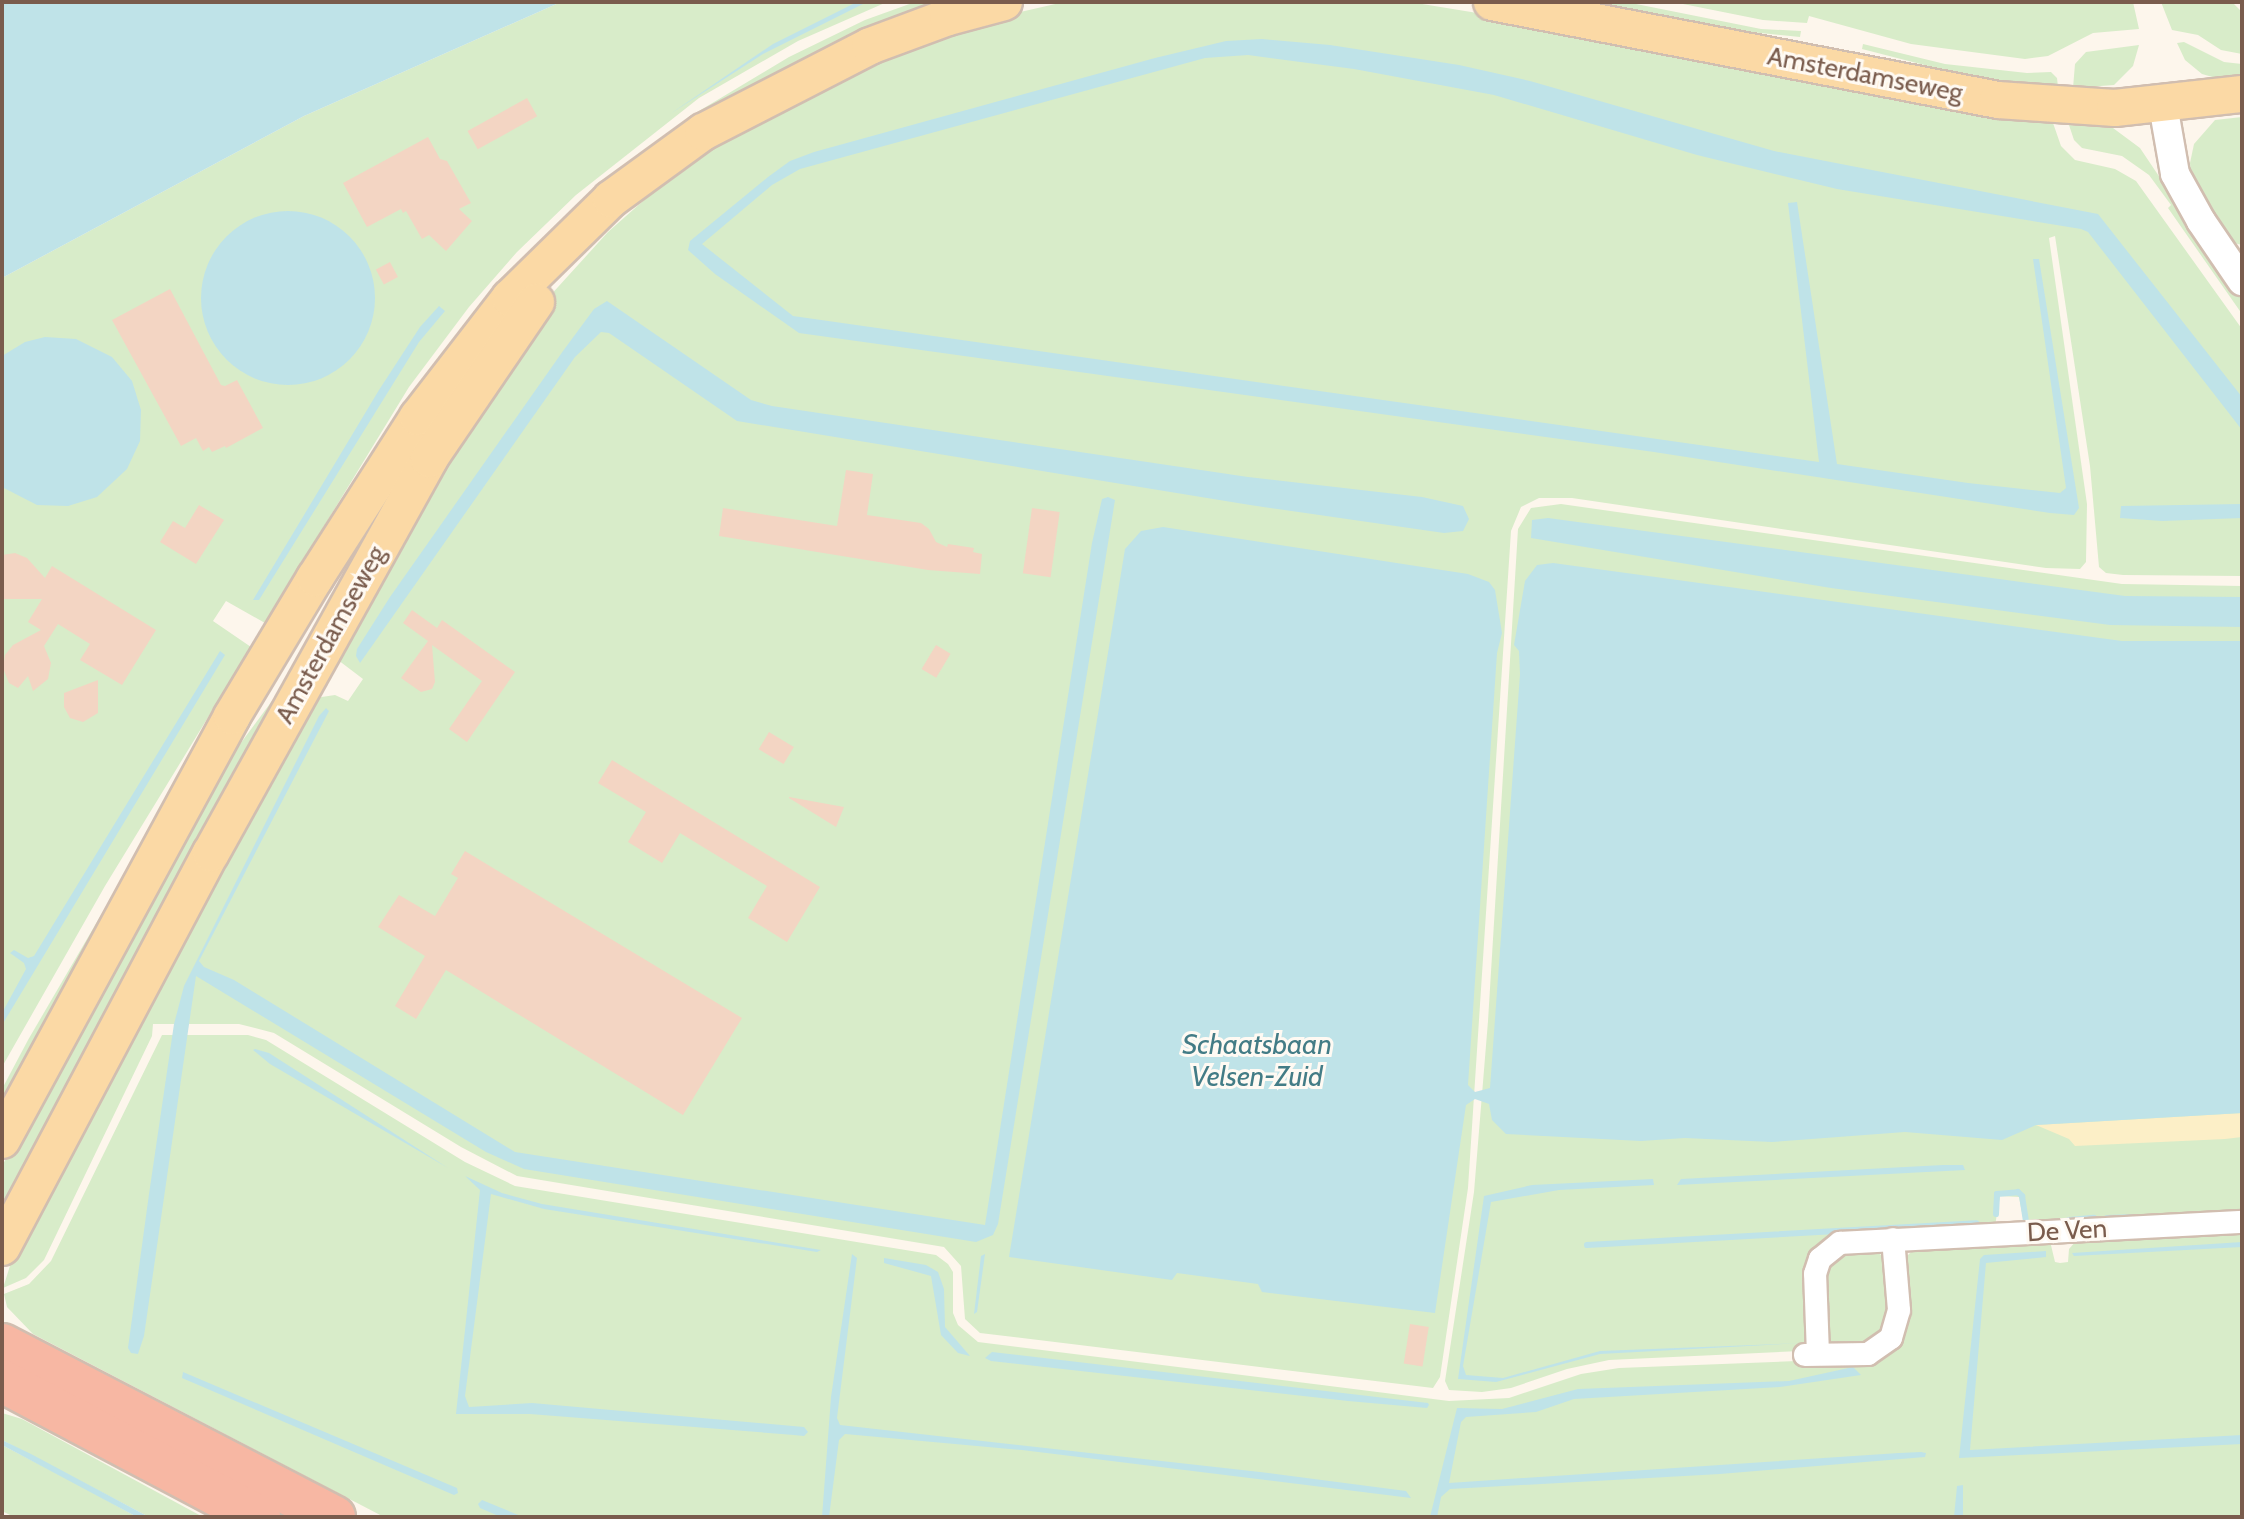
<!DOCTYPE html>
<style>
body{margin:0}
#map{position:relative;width:2244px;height:1519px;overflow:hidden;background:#fdf6ec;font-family:Cabin,sans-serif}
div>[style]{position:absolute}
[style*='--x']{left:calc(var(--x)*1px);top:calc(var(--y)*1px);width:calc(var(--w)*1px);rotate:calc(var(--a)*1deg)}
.green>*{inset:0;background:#d8ecc9}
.sand>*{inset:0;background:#fcefc7}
.water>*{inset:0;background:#bfe3e8}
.round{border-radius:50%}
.stream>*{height:6px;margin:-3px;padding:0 3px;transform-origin:3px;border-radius:3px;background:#bfe3e8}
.building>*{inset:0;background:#f3d5c3;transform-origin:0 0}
.roads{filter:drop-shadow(2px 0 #d1beb0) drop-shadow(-2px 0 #d1beb0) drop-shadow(0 2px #d1beb0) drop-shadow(0 -2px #d1beb0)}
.minor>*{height:22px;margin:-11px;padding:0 11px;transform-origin:11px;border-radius:11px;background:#fff}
.tertiary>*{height:28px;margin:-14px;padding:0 14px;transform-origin:14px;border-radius:14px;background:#fff}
.primary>*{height:36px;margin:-18px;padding:0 18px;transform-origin:18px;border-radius:18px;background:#fbd9a5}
.motorway>*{height:42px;margin:-21px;padding:0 21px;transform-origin:21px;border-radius:21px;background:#f7b7a3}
span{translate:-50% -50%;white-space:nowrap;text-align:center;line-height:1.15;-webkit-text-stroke:6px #fffaf3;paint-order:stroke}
.street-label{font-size:26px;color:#7a5c4d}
.water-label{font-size:28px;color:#437c86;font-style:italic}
.frame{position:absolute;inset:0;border:4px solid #7a5c4d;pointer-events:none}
</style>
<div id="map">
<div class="green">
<div style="clip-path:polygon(561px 2px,887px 2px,798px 41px,699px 98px,576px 195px,517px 252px,469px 307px,409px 387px,265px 623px,226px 601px,213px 621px,251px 647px,105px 886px,2px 1067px,2px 278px,304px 116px)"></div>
<div style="clip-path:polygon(915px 2px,953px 2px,679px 135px,506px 279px,618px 172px,699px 111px,789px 57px,865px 20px)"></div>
<div style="clip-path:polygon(1064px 2px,1410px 2px,1520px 20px,2013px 119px,2053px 123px,2061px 146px,2075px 160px,2115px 169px,2136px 181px,2242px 329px,2242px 576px,2123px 575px,2106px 573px,2099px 567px,2090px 466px,2055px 236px,2049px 238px,2087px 504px,2086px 562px,2080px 569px,2046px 568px,1572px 498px,1539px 498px,1521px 507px,1511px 531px,1468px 1188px,1440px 1377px,1433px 1388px,980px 1333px,965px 1319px,961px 1266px,944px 1247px,517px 1176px,461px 1147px,274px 1033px,239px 1024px,153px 1024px,152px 1036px,44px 1260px,26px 1278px,3px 1288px,21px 1231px,315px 698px,335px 695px,348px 701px,363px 679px,338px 660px,337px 641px,548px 298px,608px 232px,660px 186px,716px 144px,820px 83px,986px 20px)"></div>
<div style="clip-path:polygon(1571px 2px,1626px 2px,1761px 29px,1801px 31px,1800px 37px,1673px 24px)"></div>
<div style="clip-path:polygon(1673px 2px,2133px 2px,2139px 29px,2093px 33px,2048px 56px,2025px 59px,1911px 44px,1809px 16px,1807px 23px,1763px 20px)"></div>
<div style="clip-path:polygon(2161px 2px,2232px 2px,2242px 12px,2242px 54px,2221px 50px,2198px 35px,2172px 30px)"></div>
<div style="clip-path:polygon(2184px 42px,2224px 62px,2242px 64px,2242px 76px,2216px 78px,2202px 74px,2185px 60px,2177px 43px)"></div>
<div style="clip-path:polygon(1863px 44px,1945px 64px,2027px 73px,2051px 72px,2057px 78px,2058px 87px,1983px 80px,1862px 49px)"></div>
<div style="clip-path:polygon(2139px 45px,2133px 66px,2114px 85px,2073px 88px,2075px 64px,2086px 52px)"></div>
<div style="clip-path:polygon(2242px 117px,2242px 245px,2226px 241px,2191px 174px,2190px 163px,2194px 144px,2215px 120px)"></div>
<div style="clip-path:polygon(2069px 125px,2113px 128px,2140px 148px,2242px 300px,2242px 314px,2168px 208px,2171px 205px,2149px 175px,2122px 156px,2082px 148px,2074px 140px)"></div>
<div style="clip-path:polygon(1561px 504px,2122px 584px,2242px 586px,2242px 1214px,2024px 1223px,2019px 1197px,2000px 1196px,1995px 1226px,1833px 1239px,1812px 1341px,1800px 1351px,1609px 1360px,1567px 1369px,1511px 1388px,1482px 1392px,1449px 1390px,1445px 1381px,1474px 1192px,1488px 1021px,1518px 529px,1531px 508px)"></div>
<div style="clip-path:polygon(283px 686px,2px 1232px,2px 1166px,212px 782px)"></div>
<div style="clip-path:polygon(160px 814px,2px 1110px,2px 1089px,28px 1040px)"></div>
<div style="clip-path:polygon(162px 1035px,248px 1035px,266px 1040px,465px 1162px,515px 1186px,936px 1255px,948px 1264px,953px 1272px,953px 1313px,958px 1325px,978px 1342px,1449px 1401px,1509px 1398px,1581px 1374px,1619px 1368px,1874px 1358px,1904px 1259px,1916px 1247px,2050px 1241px,2055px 1262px,2060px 1263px,2068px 1262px,2069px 1249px,2076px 1241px,2242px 1229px,2242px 1517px,384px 1517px,33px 1334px,7px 1307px,4px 1294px,29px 1284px,51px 1261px)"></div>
<div style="clip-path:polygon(1874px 1250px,1884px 1257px,1892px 1311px,1878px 1341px,1832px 1348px,1823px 1340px,1820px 1284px,1833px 1255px)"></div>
<div style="clip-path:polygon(2px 1413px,22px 1419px,203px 1517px,149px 1517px,2px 1440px)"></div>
<div style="clip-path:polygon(2px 1445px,81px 1486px,137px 1517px,14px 1517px,2px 1511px)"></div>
</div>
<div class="sand">
<div style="clip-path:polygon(2242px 1113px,2242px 1137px,2225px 1139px,2075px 1146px,2069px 1139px,2036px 1125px)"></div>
</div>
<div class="water">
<div style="clip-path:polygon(2px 2px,561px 2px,304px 116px,2px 278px)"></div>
<div style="clip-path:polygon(857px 2px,867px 2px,763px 54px,670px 114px,773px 44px)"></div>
<div style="clip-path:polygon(1262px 39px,1330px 45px,1459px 65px,1530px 81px,1774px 151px,2098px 214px,2242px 397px,2242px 430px,2088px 232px,2081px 229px,1837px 189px,1697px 155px,1494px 95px,1354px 69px,1248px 55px,1205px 58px,800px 169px,772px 185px,702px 244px,793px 316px,1819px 462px,1788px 203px,1797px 202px,1837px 464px,1968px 483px,2060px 493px,2066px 488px,2033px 259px,2039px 259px,2079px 508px,2074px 515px,2050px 513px,1654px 452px,799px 333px,715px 274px,688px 250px,690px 241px,768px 177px,790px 161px,814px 152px,1155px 58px,1226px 41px)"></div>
<div class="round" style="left:201px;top:211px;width:174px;height:174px"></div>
<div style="clip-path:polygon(607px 301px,751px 400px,772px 406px,1248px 477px,1422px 497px,1463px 506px,1469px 519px,1463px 531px,1444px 533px,1250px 505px,737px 421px,609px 333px,601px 332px,575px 357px,360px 663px,356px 656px,357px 649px,390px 597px,563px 351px,594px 309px)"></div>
<div style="clip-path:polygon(439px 306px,445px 311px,419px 342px,259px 600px,253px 600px,379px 390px,420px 327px)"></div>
<div style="clip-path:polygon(45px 337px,76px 339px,112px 357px,132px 381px,141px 410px,140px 441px,127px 469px,97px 497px,68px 506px,37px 505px,2px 487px,2px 356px,25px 342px)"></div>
<div style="clip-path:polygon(1108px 497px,1115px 500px,998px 1224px,993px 1235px,976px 1242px,524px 1169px,486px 1152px,196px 976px,144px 1336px,138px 1354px,131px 1353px,128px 1348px,149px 1194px,174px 1024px,184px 986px,319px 716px,326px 708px,329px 711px,199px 961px,204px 967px,234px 980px,515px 1152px,985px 1225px,1092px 543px,1102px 499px)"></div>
<div style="clip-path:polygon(2242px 504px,2242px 518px,2162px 521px,2120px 518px,2121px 506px)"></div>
<div style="clip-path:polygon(1548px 518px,2125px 596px,2242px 597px,2242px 627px,2110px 625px,1831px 588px,1531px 538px,1532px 520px)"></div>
<div style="clip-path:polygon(1163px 527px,1468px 574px,1489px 582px,1495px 590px,1502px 633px,1497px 653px,1468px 1085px,1475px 1092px,1490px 1088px,1520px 674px,1519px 651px,1514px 645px,1525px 581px,1537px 565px,1553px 563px,2122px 641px,2242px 641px,2242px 1113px,2036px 1125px,2002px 1140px,1905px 1132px,1772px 1142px,1685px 1138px,1641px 1141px,1506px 1134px,1492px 1120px,1489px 1104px,1475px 1099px,1466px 1105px,1435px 1313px,1262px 1292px,1258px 1284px,1177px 1273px,1172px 1280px,1009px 1257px,1125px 549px,1141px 531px)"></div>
<div style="clip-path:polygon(220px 651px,225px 655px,2px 1025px,2px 1013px,26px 969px,24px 963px,10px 953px,14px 950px,28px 958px,34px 956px)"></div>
<div style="clip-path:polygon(255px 1049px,269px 1053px,448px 1168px,270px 1064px,253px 1050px)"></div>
<div style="clip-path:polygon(1943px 1165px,1963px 1165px,1965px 1170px,1677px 1185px,1681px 1179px)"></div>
<div style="clip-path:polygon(465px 1176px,502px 1193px,542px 1204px,821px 1250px,817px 1252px,544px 1209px,491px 1194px,465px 1396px,469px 1407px,532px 1403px,804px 1427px,808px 1432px,804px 1436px,794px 1435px,530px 1414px,456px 1414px,480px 1190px)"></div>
<div style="clip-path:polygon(1653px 1179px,1654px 1185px,1559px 1190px,1491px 1202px,1463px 1366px,1466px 1375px,1503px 1378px,1600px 1351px,1803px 1343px,1600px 1354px,1496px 1382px,1458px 1379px,1484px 1196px,1532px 1185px)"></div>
<div style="clip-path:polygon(2242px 1242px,2242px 1247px,2074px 1256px,2072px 1253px)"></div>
<div style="clip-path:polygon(2046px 1251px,2046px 1257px,1986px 1263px,1970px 1450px,2242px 1435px,2242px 1444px,1959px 1458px,1980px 1259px,1984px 1255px)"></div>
<div style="clip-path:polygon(852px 1254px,857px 1258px,837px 1418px,840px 1425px,1260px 1472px,1406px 1491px,1411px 1498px,1022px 1450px,845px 1434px,839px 1440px,829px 1517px,822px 1517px,831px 1397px)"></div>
<div style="clip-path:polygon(985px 1254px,977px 1312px,974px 1314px,981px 1256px)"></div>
<div style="clip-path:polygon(884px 1258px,926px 1265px,938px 1272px,944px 1289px,945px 1327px,970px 1356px,958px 1353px,941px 1335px,931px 1276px,884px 1263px)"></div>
<div style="clip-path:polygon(992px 1352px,1428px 1403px,1429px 1405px,1427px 1408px,1348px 1401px,991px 1361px,985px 1358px)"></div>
<div style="clip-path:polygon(1853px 1367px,1861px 1375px,1780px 1387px,1574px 1399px,1536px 1412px,1466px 1417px,1461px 1422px,1449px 1483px,1899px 1453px,1921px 1452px,1926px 1453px,1925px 1457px,1720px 1474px,1450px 1489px,1441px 1497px,1437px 1517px,1430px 1517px,1457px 1408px,1502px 1409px,1578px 1389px,1789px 1381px)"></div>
<div style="clip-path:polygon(183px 1372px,457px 1488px,458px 1493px,454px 1495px,182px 1378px)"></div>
<div style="clip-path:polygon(2px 1440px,31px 1454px,149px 1517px,137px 1517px,2px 1445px)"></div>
<div style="clip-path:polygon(1963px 1485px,1963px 1517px,1954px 1517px,1957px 1486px)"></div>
<div style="clip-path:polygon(482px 1500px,523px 1517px,501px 1517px,480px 1508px,478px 1504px)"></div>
</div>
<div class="stream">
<div style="--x:1996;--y:1214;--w:20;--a:-87"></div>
<div style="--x:1997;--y:1194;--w:21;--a:-5"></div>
<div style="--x:2018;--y:1192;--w:6;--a:45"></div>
<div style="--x:2022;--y:1196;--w:25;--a:81"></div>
<div style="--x:2107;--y:1218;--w:27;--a:-2"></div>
<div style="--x:2069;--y:1220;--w:25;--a:-5"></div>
<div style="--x:1587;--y:1245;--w:390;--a:-3.2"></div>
</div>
<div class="building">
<div style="left:527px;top:98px;width:21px;height:68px;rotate:61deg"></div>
<div style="clip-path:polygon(428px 137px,440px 159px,447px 161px,471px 203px,459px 209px,472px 221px,446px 251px,429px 235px,422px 239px,406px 211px,403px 213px,401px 209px,367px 227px,343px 183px)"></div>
<div style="left:390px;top:262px;width:17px;height:16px;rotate:62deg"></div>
<div style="clip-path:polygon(170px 289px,221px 385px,225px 386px,237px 380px,263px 428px,226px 448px,225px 446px,212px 452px,209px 447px,203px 451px,196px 438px,181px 446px,112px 320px)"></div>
<div style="clip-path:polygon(846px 470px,873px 474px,867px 515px,921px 523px,929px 529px,936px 542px,947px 547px,948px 544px,974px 548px,973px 552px,982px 554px,980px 574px,928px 570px,719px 536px,723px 508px,837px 526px)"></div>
<div style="clip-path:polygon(199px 505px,224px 520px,196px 564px,160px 542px,173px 521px,185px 528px)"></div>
<div style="left:1032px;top:508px;width:28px;height:66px;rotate:8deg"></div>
<div style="clip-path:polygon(15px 553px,27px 558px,45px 578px,52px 566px,156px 630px,122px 685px,80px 660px,90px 644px,58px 624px,44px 646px,51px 663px,48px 679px,33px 691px,28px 676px,18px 688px,9px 683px,3px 668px,5px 655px,13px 645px,41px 630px,28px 622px,42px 599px,2px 599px,2px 555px)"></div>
<div style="clip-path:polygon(412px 610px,437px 628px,442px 620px,515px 672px,467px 742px,449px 729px,482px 681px,432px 645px,435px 682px,432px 689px,421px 692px,401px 678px,428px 641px,403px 623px)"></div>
<div style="left:936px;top:645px;width:17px;height:28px;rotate:31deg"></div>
<div style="clip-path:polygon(98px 680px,98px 713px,83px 722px,70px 718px,64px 707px,64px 693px)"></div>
<div style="left:769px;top:732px;width:29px;height:20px;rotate:31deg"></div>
<div style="clip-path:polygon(612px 760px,820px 887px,787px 942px,748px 918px,767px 886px,680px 833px,662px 863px,628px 842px,646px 812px,598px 783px)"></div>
<div style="clip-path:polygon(789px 797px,844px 807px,836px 827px,789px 798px)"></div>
<div style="clip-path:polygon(465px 851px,742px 1018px,683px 1115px,446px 970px,416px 1019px,395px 1006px,425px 956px,378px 927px,399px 895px,435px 916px,458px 878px,451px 874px)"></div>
<div style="left:1410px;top:1324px;width:19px;height:40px;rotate:9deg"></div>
</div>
<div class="roads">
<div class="minor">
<div style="--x:1818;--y:1354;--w:80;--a:-92.1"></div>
<div style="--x:1815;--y:1274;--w:16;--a:-72"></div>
<div style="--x:1820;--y:1259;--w:26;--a:-39"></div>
<div style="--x:1840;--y:1243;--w:403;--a:-3"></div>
<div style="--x:1805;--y:1355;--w:63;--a:-0.9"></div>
<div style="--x:1868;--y:1354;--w:28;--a:-35"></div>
<div style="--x:1891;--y:1338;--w:29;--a:-74"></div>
<div style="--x:1899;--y:1310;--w:71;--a:-94.8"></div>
</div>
<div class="tertiary">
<div style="--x:2163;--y:105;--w:70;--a:80.1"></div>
<div style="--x:2175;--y:174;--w:54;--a:61"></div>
<div style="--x:2201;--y:221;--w:73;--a:55.7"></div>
</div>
<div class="primary">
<div style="--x:1492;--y:2;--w:515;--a:10.96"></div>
<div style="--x:1998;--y:100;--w:117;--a:3.9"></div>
<div style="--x:2115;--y:108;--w:128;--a:-6.3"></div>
<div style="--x:2;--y:1140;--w:482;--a:-61.5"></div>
<div style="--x:232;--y:716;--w:161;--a:-59"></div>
<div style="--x:315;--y:578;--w:191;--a:-57.4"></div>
<div style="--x:418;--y:417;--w:150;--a:-52.3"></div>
<div style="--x:510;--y:298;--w:141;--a:-44.4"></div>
<div style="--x:611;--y:199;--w:114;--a:-36.1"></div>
<div style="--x:703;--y:132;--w:188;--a:-27.2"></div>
<div style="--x:870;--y:46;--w:83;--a:-20.4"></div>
<div style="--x:948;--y:17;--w:58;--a:-15"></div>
<div style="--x:2;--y:1247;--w:446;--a:-62.1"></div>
<div style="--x:211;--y:853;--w:450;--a:-61"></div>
<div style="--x:429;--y:459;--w:190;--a:-55.7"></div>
</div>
<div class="motorway">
<div style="--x:2;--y:1345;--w:374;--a:27.4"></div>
<div style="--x:2;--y:1381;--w:291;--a:27.9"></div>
</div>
</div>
<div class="street-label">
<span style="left:1865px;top:75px;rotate:11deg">Amsterdamseweg</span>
<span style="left:331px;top:635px;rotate:-61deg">Amsterdamseweg</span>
<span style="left:2067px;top:1231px;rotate:-3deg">De Ven</span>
</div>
<div class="water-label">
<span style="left:1257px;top:1060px">Schaatsbaan<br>Velsen-Zuid</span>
</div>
<div class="frame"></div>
</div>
